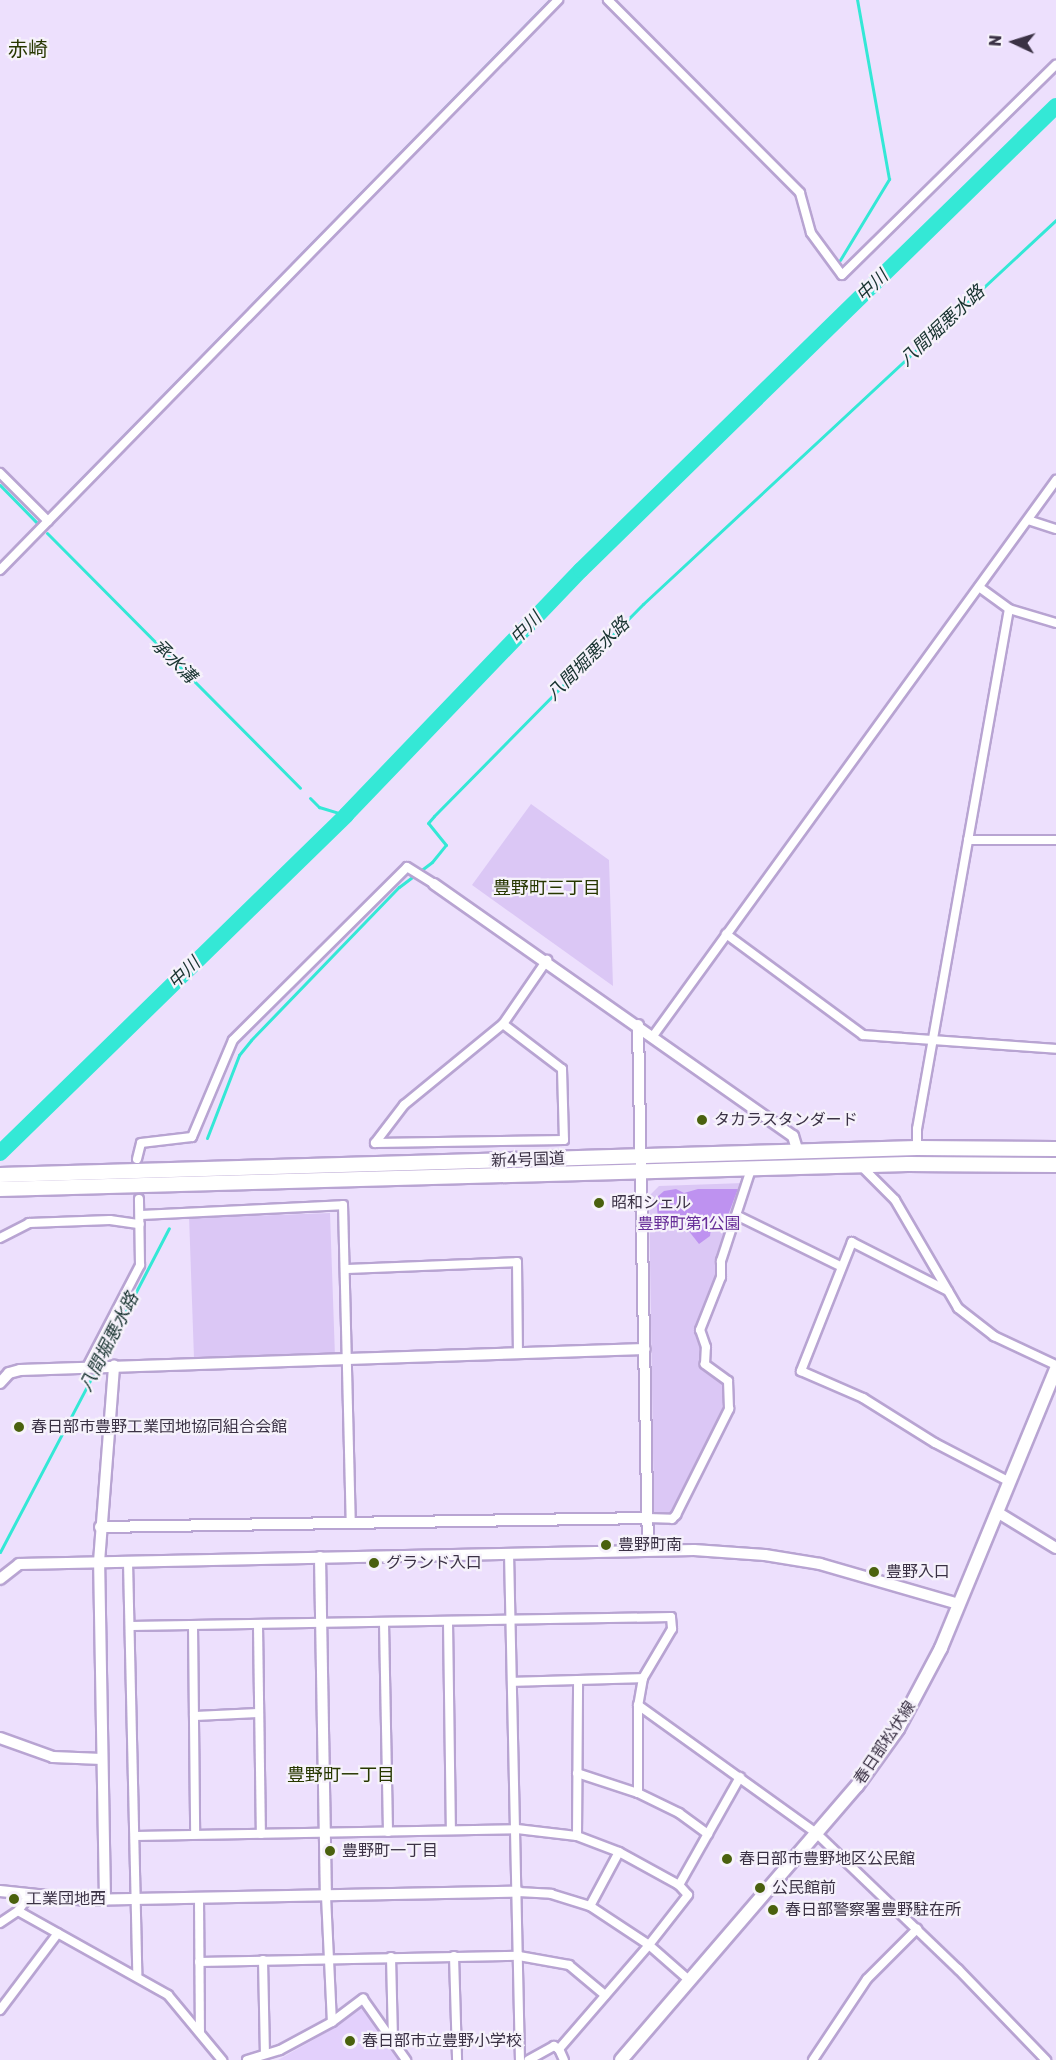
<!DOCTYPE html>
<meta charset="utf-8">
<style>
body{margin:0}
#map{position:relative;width:1056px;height:2060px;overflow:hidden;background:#ede0fd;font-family:Rubik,"Noto Sans JP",sans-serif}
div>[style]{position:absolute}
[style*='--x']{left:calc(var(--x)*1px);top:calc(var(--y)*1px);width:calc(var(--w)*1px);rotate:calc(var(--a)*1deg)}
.built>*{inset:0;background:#e3d0fc}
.green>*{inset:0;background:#dbc7f5;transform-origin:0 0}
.forest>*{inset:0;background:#be92f0}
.stream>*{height:3px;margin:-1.5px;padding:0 1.5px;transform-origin:1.5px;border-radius:1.5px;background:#34e8d6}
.river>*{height:16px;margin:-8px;padding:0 8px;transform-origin:8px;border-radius:8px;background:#34e8d6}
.street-tunnel>*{height:8px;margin-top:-4px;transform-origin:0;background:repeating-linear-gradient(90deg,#c9bdd8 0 8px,transparent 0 12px)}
.roads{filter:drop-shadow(2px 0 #b8a4d2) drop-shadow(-2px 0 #b8a4d2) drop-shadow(0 2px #b8a4d2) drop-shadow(0 -2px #b8a4d2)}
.street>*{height:8px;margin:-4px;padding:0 4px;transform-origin:4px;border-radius:4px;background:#fff}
.secondary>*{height:10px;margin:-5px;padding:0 5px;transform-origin:5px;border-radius:5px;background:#fff}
.primary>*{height:12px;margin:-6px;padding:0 6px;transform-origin:6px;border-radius:6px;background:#fff}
.highway>*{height:14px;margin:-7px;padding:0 7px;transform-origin:7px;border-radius:7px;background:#fff}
.dots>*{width:16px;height:16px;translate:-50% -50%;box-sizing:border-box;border:3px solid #f6f2fb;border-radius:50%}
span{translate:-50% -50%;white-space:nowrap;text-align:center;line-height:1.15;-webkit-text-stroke:4.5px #f6f2fb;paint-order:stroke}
.poi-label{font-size:16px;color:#3b3245}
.left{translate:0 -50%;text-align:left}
.street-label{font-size:16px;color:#3b3245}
.park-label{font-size:16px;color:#652b97}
.water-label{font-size:18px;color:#183330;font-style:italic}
.neighbourhood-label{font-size:18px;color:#273700}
.quarter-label{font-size:20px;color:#273700}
.north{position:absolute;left:984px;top:12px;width:60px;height:60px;-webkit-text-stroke:4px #f6f2fb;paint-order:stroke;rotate:274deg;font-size:16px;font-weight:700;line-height:24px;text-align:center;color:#3b3245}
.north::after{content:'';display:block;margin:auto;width:21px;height:27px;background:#3b3245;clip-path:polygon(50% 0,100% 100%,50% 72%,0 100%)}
</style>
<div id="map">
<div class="built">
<div style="clip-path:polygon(359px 2007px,364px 2007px,402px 2060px,278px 2060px,327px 2032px)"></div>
</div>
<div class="green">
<div style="clip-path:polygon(531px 804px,609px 860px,613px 986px,472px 885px)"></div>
<div style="clip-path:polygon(744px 1183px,716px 1264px,716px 1278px,695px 1330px,701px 1347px,700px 1365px,725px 1385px,721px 1420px,671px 1513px,654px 1516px,649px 1196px,659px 1186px)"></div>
<div style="left:330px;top:1213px;width:140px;height:141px;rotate:88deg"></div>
</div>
<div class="forest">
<div style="clip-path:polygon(676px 1189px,684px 1193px,698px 1189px,738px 1189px,725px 1223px,712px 1221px,710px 1236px,699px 1244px,688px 1230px,679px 1229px,672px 1221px,667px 1228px,659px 1228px,656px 1198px,664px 1191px)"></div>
</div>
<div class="stream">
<div style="--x:840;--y:260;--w:95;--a:-58.8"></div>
<div style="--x:889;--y:179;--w:182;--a:-100.1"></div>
<div style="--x:0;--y:485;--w:54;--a:45.7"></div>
<div style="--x:51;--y:510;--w:714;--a:-45.62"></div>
<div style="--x:47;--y:533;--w:359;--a:45.2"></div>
<div style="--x:310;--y:798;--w:13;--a:45"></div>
<div style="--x:319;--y:807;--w:28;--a:17"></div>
<div style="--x:207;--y:1138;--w:89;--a:-68.9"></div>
<div style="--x:239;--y:1055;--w:19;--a:-51"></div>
<div style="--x:251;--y:1040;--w:213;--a:-46"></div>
<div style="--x:399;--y:887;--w:41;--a:-37.1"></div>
<div style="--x:432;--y:862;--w:22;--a:-51"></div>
<div style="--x:446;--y:845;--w:28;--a:-129"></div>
<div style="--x:428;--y:823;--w:9;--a:-49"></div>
<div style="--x:434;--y:816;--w:298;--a:-45.4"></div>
<div style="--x:643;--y:604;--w:564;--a:-42.92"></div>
<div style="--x:98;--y:1365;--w:154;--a:-62.6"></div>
<div style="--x:0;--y:1552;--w:204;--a:-62.3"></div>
</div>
<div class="river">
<div style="--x:0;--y:1153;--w:484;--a:-44.3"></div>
<div style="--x:346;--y:815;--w:339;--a:-46.2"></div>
<div style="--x:581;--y:570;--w:664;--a:-44.33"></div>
</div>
<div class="street-tunnel">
<div style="--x:137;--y:1159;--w:40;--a:87.1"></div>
</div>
<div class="roads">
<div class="street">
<div style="--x:608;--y:0;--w:272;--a:45.1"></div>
<div style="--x:800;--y:193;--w:41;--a:74.6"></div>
<div style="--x:811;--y:233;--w:52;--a:53.6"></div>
<div style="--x:842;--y:275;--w:300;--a:-44.5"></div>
<div style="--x:0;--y:473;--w:68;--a:45"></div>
<div style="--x:1028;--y:520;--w:29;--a:18"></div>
<div style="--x:0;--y:570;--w:798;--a:-45.61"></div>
<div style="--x:979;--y:587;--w:37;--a:36"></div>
<div style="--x:1009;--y:609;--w:49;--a:16.6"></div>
<div style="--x:968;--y:840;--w:88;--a:0"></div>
<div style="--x:726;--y:934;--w:170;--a:36.4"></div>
<div style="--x:863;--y:1035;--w:194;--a:4.1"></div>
<div style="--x:503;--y:1024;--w:74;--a:37.3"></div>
<div style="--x:562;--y:1069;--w:71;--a:88.4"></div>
<div style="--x:564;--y:1140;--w:189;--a:179.1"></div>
<div style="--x:375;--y:1143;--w:48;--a:-52.7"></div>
<div style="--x:404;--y:1105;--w:128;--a:-39.3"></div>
<div style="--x:503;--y:1024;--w:78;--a:-55.5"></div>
<div style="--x:653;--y:1036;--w:687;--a:-54.06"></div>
<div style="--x:917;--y:1148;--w:19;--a:-90"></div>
<div style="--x:917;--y:1129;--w:528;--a:-79.97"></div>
<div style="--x:137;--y:1159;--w:16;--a:-76"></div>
<div style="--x:141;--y:1143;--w:51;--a:-6.7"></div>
<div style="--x:192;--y:1137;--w:105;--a:-67.1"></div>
<div style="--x:233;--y:1040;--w:245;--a:-44.8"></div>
<div style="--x:407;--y:867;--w:32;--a:32"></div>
<div style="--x:861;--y:1166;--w:48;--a:45"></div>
<div style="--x:895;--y:1200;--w:125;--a:59.7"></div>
<div style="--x:958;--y:1308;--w:46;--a:37.9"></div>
<div style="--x:994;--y:1336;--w:68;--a:25.1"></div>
<div style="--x:140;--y:1215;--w:203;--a:-2.8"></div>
<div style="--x:343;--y:1205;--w:317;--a:88.6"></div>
<div style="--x:738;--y:1216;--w:114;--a:26.1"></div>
<div style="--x:0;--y:1238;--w:33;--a:-27"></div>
<div style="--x:29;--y:1223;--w:81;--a:-2.1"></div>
<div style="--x:110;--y:1220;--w:30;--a:8"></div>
<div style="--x:345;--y:1269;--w:172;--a:-2.3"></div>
<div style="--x:517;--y:1262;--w:91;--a:89.4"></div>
<div style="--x:948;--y:1291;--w:108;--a:-153"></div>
<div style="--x:852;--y:1242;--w:139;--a:111.6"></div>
<div style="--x:801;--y:1371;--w:68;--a:23.5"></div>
<div style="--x:863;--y:1398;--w:85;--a:32"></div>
<div style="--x:935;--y:1443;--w:85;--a:27.5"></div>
<div style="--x:87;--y:1367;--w:115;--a:-62.5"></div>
<div style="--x:140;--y:1265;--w:66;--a:-90.9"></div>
<div style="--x:648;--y:1518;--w:24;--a:2"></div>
<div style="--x:672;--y:1519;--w:6;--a:-45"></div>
<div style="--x:676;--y:1515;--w:119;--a:-63.4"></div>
<div style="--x:729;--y:1409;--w:28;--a:-92"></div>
<div style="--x:728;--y:1381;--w:29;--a:-144"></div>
<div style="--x:705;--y:1364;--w:17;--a:-87"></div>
<div style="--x:706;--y:1347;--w:18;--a:-109"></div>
<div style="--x:700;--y:1330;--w:57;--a:-68.4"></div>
<div style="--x:721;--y:1277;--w:16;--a:-90"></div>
<div style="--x:721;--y:1261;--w:97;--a:-71.9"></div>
<div style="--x:509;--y:1553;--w:507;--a:88.76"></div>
<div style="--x:128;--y:1562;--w:412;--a:88.7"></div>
<div style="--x:448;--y:1622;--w:208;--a:89.2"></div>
<div style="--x:384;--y:1623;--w:209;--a:88.9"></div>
<div style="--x:131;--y:1626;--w:540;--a:-0.95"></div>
<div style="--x:671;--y:1617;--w:12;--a:85"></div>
<div style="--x:672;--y:1629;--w:57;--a:120.6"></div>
<div style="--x:643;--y:1678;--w:27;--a:100"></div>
<div style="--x:638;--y:1705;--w:88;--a:90"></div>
<div style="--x:193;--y:1626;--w:208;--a:89.4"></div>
<div style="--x:258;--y:1626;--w:208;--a:89.2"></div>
<div style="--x:512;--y:1682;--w:131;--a:-1.7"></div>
<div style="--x:638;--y:1705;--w:219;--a:35.7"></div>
<div style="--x:816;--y:1833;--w:197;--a:43.8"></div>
<div style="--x:958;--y:1969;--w:127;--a:46"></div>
<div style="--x:194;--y:1716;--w:65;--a:-2.6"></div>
<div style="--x:577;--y:1773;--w:64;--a:18.2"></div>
<div style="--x:638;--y:1793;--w:46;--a:26"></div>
<div style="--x:679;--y:1813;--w:36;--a:36"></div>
<div style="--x:135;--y:1836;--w:382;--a:-1"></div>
<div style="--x:517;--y:1829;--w:60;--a:6.7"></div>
<div style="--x:577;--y:1836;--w:45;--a:20.9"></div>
<div style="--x:619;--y:1852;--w:68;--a:28.8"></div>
<div style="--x:679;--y:1885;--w:13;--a:48"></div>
<div style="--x:688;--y:1895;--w:63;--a:128"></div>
<div style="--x:649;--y:1945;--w:138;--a:130.9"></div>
<div style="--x:559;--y:2049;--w:6;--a:-149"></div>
<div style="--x:554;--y:2046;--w:29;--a:151"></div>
<div style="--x:577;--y:1836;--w:156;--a:-89.6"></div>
<div style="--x:679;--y:1885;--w:124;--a:-60.5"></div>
<div style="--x:518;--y:1892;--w:33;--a:3"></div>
<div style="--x:551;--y:1894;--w:41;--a:17.1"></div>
<div style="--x:590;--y:1906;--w:71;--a:33.5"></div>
<div style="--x:649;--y:1945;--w:55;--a:41.3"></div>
<div style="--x:326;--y:1896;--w:126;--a:87.3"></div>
<div style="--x:199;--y:1898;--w:134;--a:89.6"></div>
<div style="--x:590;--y:1906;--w:61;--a:-61.8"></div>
<div style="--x:18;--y:1911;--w:172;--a:29.2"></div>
<div style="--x:168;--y:1995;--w:85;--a:50.3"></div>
<div style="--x:0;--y:1923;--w:22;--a:-34"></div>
<div style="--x:18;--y:1911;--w:19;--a:-54"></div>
<div style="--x:454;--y:1956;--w:104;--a:88.3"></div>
<div style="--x:391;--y:1957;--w:83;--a:88.6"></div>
<div style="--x:263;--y:1960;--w:93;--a:88.8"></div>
<div style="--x:199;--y:1962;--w:320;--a:-1.1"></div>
<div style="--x:519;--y:1956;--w:51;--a:10.2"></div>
<div style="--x:569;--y:1965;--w:47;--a:39.8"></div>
<div style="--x:0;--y:2010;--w:96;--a:-53"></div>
<div style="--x:559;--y:2049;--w:12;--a:66"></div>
<div style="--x:247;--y:2060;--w:34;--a:-17"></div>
<div style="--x:280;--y:2050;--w:59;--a:-28.3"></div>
<div style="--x:332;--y:2022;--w:39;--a:-37"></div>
<div style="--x:363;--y:1999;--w:75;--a:54.8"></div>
<div style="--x:813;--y:2060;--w:97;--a:-56.3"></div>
<div style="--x:867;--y:1979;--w:71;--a:-45"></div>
</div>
<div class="secondary">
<div style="--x:434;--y:884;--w:439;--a:35.1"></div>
<div style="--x:793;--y:1136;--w:17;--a:73"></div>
<div style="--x:638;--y:1025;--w:525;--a:88.91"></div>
<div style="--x:0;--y:1383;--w:13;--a:-48"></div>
<div style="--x:9;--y:1373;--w:11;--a:-15"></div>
<div style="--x:20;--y:1370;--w:625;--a:-1.92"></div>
<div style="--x:997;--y:1512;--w:69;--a:31.4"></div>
<div style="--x:100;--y:1527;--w:548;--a:-0.94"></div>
<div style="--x:320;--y:1557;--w:339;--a:89"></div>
<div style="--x:0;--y:1579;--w:24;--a:-38"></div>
<div style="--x:19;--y:1564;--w:675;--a:-1.19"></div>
<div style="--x:694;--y:1550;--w:71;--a:4"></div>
<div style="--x:765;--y:1555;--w:56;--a:9.3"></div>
<div style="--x:820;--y:1564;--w:145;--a:16.1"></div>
<div style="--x:0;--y:1738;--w:56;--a:19.7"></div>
<div style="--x:53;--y:1757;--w:49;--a:2.3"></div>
<div style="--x:0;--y:1891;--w:85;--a:6"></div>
<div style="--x:85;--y:1900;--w:433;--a:-1.1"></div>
<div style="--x:105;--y:1900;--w:338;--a:-91"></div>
<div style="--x:99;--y:1562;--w:197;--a:-85.6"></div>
</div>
<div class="primary">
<div style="--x:621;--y:2060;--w:362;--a:-49.3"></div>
<div style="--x:857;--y:1786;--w:70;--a:-54.3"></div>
<div style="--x:898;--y:1729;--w:92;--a:-62"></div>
<div style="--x:941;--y:1648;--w:302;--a:-67.6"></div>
</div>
<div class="highway">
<div style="--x:0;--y:1175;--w:917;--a:-1.69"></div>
<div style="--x:917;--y:1148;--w:139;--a:0.4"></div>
<div style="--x:0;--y:1189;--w:908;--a:-1.58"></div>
<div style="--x:908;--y:1164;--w:148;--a:0.4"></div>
</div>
</div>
<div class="dots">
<div style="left:702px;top:1120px;background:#4a610e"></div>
<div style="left:599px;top:1203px;background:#4a610e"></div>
<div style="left:19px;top:1427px;background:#4a610e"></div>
<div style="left:606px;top:1545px;background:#4a610e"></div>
<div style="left:374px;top:1563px;background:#4a610e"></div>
<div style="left:874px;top:1572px;background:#4a610e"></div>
<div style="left:330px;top:1851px;background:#4a610e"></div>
<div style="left:727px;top:1859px;background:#4a610e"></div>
<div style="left:760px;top:1888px;background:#4a610e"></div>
<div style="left:14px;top:1899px;background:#4a610e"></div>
<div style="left:773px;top:1910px;background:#4a610e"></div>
<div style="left:350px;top:2041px;background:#4a610e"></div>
</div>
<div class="poi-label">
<span class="left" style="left:714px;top:1120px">タカラスタンダード</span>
<span class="left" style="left:611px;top:1203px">昭和シェル</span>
<span class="left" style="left:31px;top:1427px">春日部市豊野工業団地協同組合会館</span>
<span class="left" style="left:618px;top:1545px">豊野町南</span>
<span class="left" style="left:386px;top:1563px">グランド入口</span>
<span class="left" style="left:886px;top:1572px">豊野入口</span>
<span class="left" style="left:342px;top:1851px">豊野町一丁目</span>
<span class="left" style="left:739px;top:1859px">春日部市豊野地区公民館</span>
<span class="left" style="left:772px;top:1888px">公民館前</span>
<span class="left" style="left:26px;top:1899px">工業団地西</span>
<span class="left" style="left:785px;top:1910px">春日部警察署豊野駐在所</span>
<span class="left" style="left:362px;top:2041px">春日部市立豊野小学校</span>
</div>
<div class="street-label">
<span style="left:528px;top:1160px;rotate:-2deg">新4号国道</span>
<span style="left:885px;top:1743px;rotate:-56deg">春日部松伏線</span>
</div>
<div class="park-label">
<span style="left:689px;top:1224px">豊野町第1公園</span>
</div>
<div class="water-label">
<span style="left:872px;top:286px;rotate:-44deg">中川</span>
<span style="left:942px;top:326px;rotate:-43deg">八間堀悪水路</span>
<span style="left:526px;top:628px;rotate:-46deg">中川</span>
<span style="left:588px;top:659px;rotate:-45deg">八間堀悪水路</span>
<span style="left:174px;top:661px;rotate:45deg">承水溝</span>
<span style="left:184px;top:973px;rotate:-44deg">中川</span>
<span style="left:109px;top:1342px;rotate:-63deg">八間堀悪水路</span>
</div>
<div class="neighbourhood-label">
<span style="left:547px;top:888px">豊野町三丁目</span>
<span style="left:341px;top:1775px">豊野町一丁目</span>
</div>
<div class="quarter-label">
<span style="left:28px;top:49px">赤崎</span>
</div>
<div class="north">N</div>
</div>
